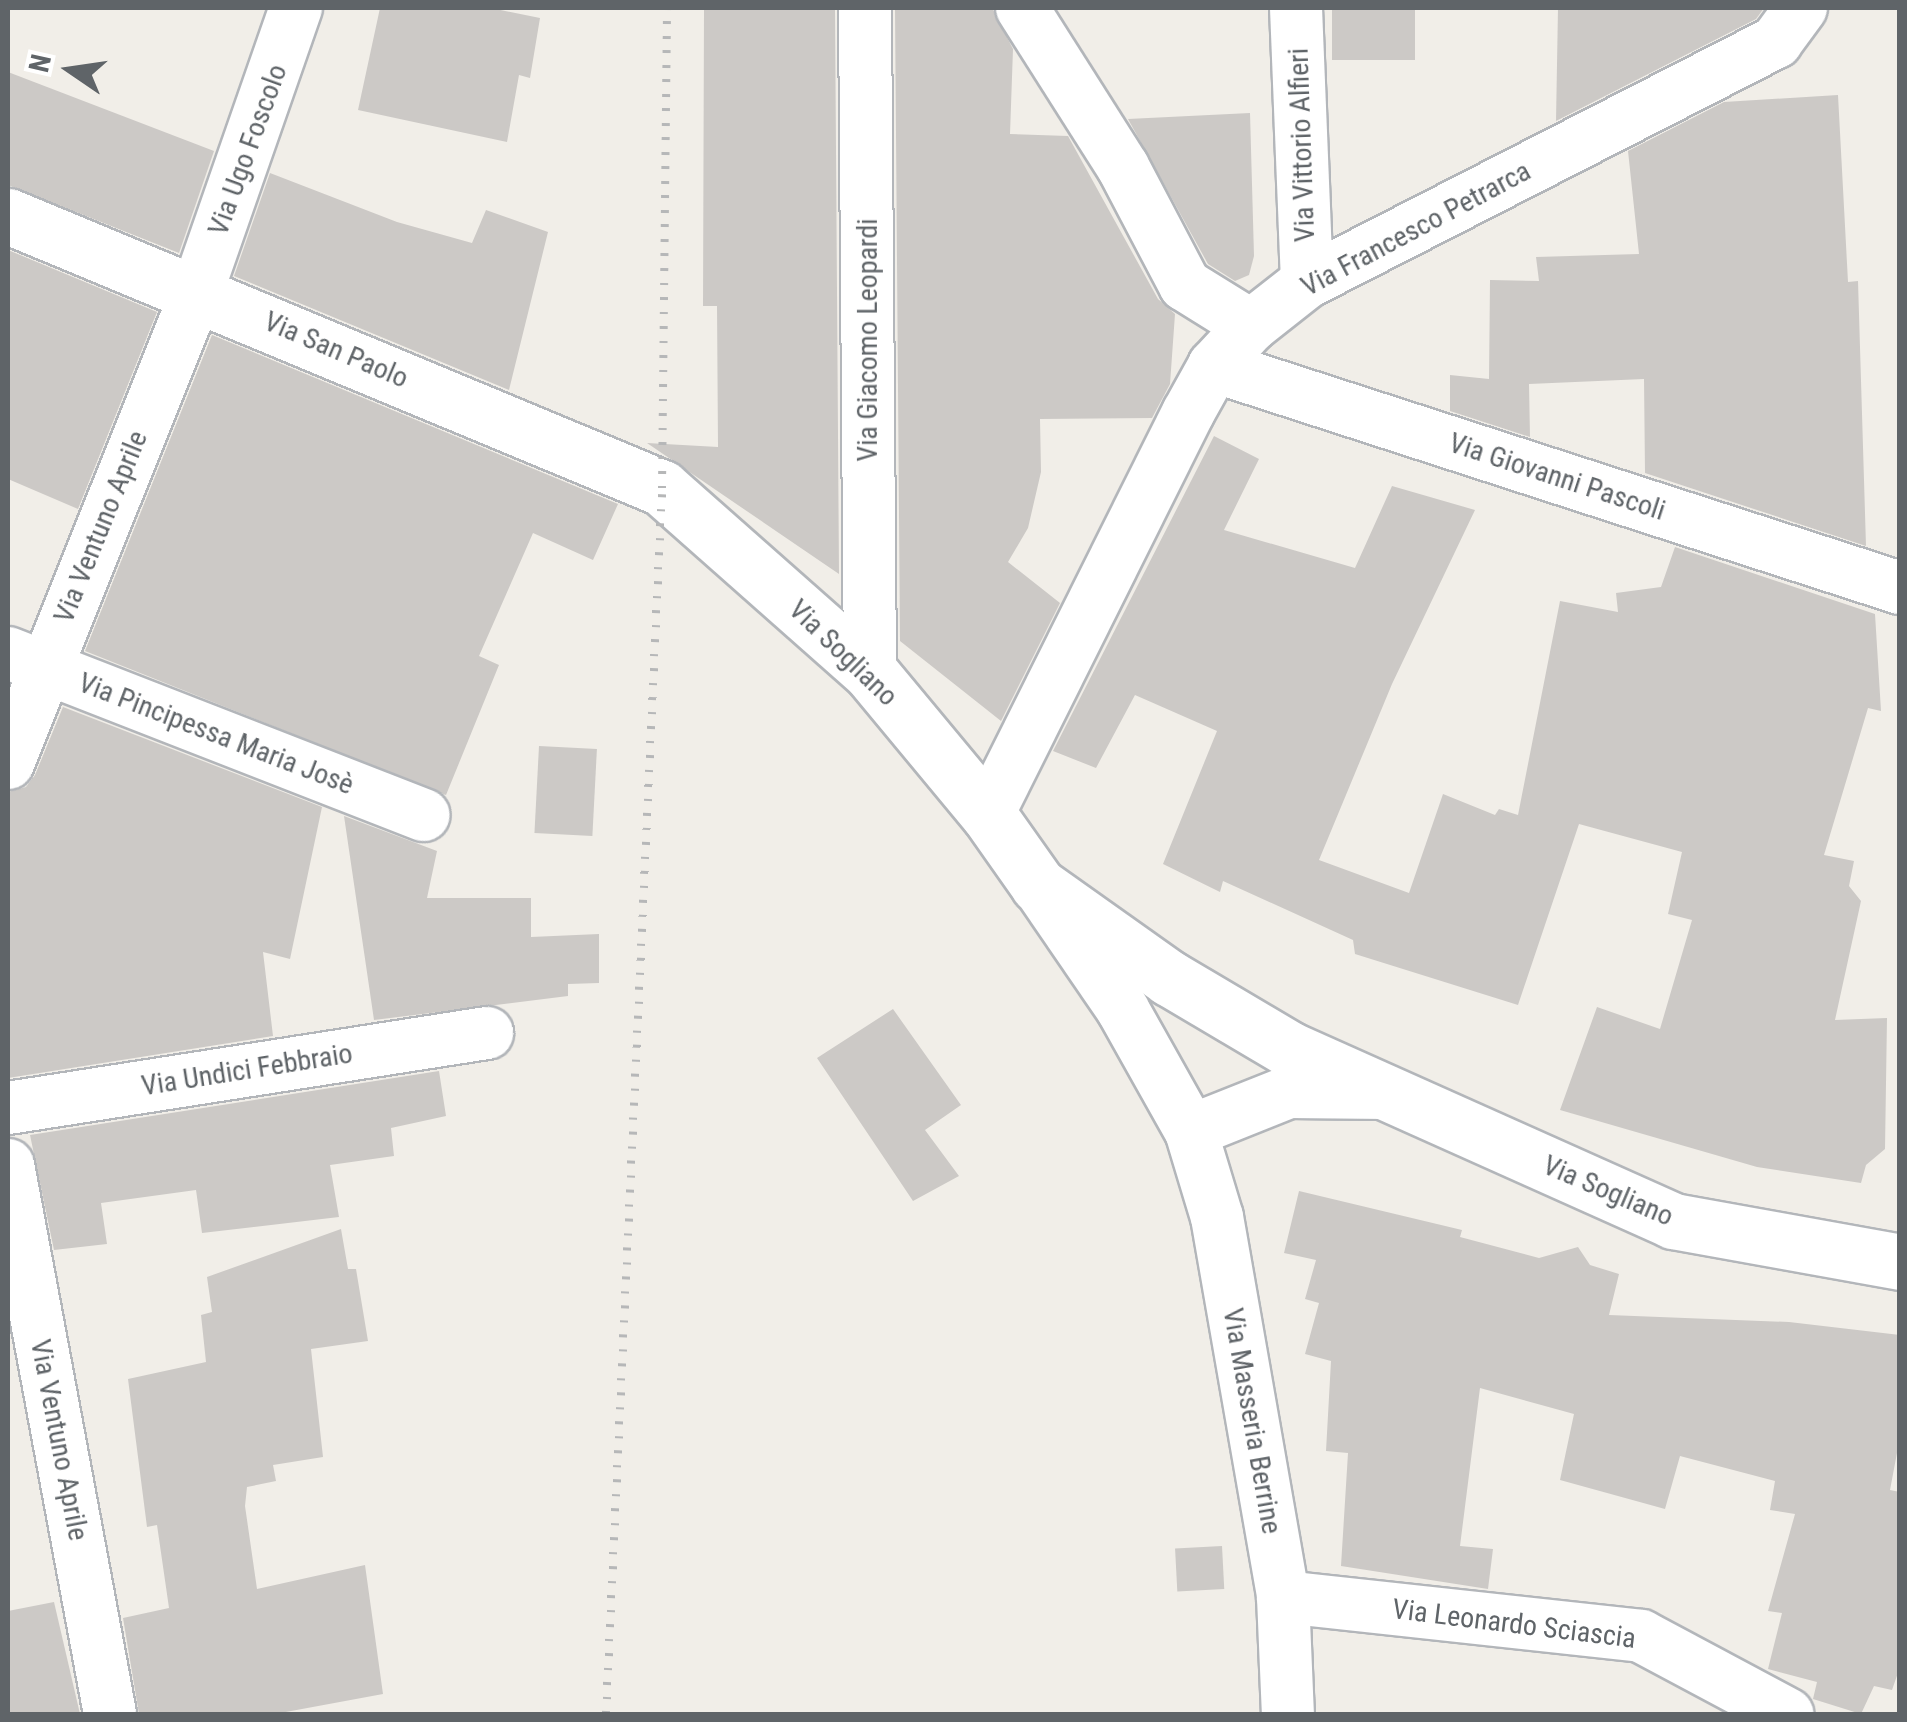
<!DOCTYPE html>
<meta charset="utf-8">
<style>
body{margin:0}
#map{position:relative;width:1907px;height:1722px;overflow:hidden;background:#f1eee8;font-family:"Roboto Condensed",sans-serif}
div>[style]{position:absolute}
[style*='--x']{left:calc(var(--x)*1px);top:calc(var(--y)*1px);width:calc(var(--w)*1px);rotate:calc(var(--a)*1deg)}
.building>*{inset:0;background:#ccc9c6;transform-origin:0 0}
.roads{filter:drop-shadow(2px 0 #b3b6ba) drop-shadow(-2px 0 #b3b6ba) drop-shadow(0 2px #b3b6ba) drop-shadow(0 -2px #b3b6ba)}
.street>*{height:52px;margin:-26px;padding:0 26px;transform-origin:26px;border-radius:26px;background:#fff}
.secondary>*{height:55px;margin:-27.5px;padding:0 27.5px;transform-origin:27.5px;border-radius:27.5px;background:#fff}
.rail>*{height:8px;margin-top:-4px;transform-origin:0;background:repeating-linear-gradient(90deg,#b6b7b8 0 2.5px,transparent 0 14.5px)}
span{translate:-50% -50%;white-space:nowrap;text-align:center;line-height:1.15;-webkit-text-stroke:8px #fff;paint-order:stroke}
.street-label{font-size:28px;color:#5f6468}
.frame{position:absolute;inset:0;border:10px solid #5f6468;pointer-events:none}
.north{position:absolute;left:20px;top:20px;width:100px;height:100px;-webkit-text-stroke:8px #fff;paint-order:stroke;rotate:283deg;font-size:28px;font-weight:700;line-height:40px;text-align:center;color:#5f6468}
.north::after{content:'';display:block;margin:auto;width:35px;height:45px;background:#5f6468;clip-path:polygon(50% 0,100% 100%,50% 72%,0 100%)}
</style>
<div id="map">
<div class="building">
<div style="clip-path:polygon(380px 8px,491px 8px,540px 18px,530px 78px,519px 75px,507px 142px,358px 110px)"></div>
<div style="clip-path:polygon(704px 8px,835px 8px,839px 574px,647px 443px,718px 447px,717px 306px,703px 306px)"></div>
<div style="clip-path:polygon(895px 8px,992px 8px,1013px 49px,1010px 134px,1068px 136px,1158px 299px,1175px 314px,1170px 384px,1152px 418px,1040px 419px,1041px 472px,1028px 528px,1008px 562px,1060px 603px,1001px 721px,900px 641px)"></div>
<div style="left:1332px;top:8px;width:83px;height:52px"></div>
<div style="clip-path:polygon(1558px 8px,1764px 8px,1756px 19px,1556px 121px)"></div>
<div style="clip-path:polygon(8px 72px,214px 151px,179px 253px,8px 185px)"></div>
<div style="clip-path:polygon(1838px 95px,1848px 282px,1858px 281px,1866px 546px,1645px 473px,1644px 379px,1529px 384px,1530px 437px,1450px 411px,1450px 375px,1489px 379px,1490px 280px,1539px 281px,1536px 257px,1639px 254px,1628px 151px,1724px 102px)"></div>
<div style="clip-path:polygon(1250px 113px,1254px 256px,1249px 275px,1235px 281px,1208px 264px,1128px 119px)"></div>
<div style="clip-path:polygon(270px 173px,397px 222px,472px 243px,486px 210px,548px 232px,509px 390px,234px 276px)"></div>
<div style="clip-path:polygon(8px 250px,157px 312px,78px 509px,8px 479px)"></div>
<div style="clip-path:polygon(212px 335px,618px 504px,593px 560px,533px 533px,479px 656px,499px 665px,446px 795px,85px 651px)"></div>
<div style="clip-path:polygon(1214px 436px,1259px 459px,1224px 530px,1355px 568px,1392px 486px,1475px 510px,1392px 684px,1319px 860px,1409px 893px,1443px 794px,1495px 815px,1499px 809px,1518px 815px,1560px 601px,1618px 612px,1616px 593px,1661px 587px,1675px 547px,1875px 614px,1881px 711px,1868px 708px,1824px 855px,1854px 861px,1849px 886px,1861px 901px,1835px 1020px,1887px 1018px,1885px 1149px,1866px 1165px,1861px 1183px,1757px 1167px,1560px 1110px,1597px 1007px,1660px 1029px,1692px 920px,1668px 914px,1682px 852px,1579px 824px,1518px 1005px,1355px 954px,1353px 940px,1223px 881px,1220px 892px,1163px 864px,1217px 731px,1135px 695px,1096px 768px,1053px 751px)"></div>
<div style="clip-path:polygon(63px 707px,322px 807px,290px 959px,263px 952px,273px 1036px,8px 1078px,8px 792px,26px 787px,35px 775px)"></div>
<div style="left:539px;top:746px;width:58px;height:87px;rotate:3deg"></div>
<div style="clip-path:polygon(344px 816px,437px 851px,427px 898px,531px 898px,531px 937px,599px 934px,599px 983px,568px 984px,568px 996px,374px 1020px)"></div>
<div style="clip-path:polygon(893px 1009px,961px 1105px,925px 1130px,959px 1176px,913px 1201px,817px 1058px)"></div>
<div style="clip-path:polygon(439px 1071px,446px 1116px,391px 1128px,394px 1156px,330px 1165px,339px 1217px,202px 1233px,196px 1190px,101px 1203px,107px 1244px,54px 1250px,30px 1135px)"></div>
<div style="clip-path:polygon(1299px 1191px,1462px 1230px,1460px 1237px,1539px 1258px,1578px 1247px,1590px 1265px,1619px 1274px,1609px 1315px,1789px 1322px,1900px 1335px,1900px 1437px,1890px 1490px,1900px 1492px,1900px 1667px,1892px 1690px,1874px 1686px,1861px 1714px,1813px 1699px,1817px 1682px,1768px 1669px,1782px 1613px,1768px 1611px,1795px 1514px,1770px 1510px,1775px 1481px,1680px 1456px,1665px 1509px,1560px 1480px,1574px 1414px,1480px 1388px,1460px 1546px,1493px 1549px,1488px 1589px,1341px 1566px,1348px 1453px,1326px 1451px,1331px 1361px,1305px 1354px,1319px 1303px,1305px 1299px,1316px 1260px,1284px 1253px)"></div>
<div style="clip-path:polygon(341px 1229px,348px 1269px,356px 1269px,368px 1341px,311px 1349px,323px 1457px,273px 1465px,276px 1481px,247px 1487px,245px 1506px,257px 1589px,365px 1565px,383px 1694px,275px 1714px,139px 1714px,123px 1618px,169px 1608px,157px 1525px,147px 1527px,128px 1379px,206px 1362px,201px 1315px,212px 1312px,207px 1277px)"></div>
<div style="left:1222px;top:1546px;width:43px;height:47px;rotate:87deg"></div>
<div style="clip-path:polygon(54px 1602px,80px 1714px,8px 1714px,8px 1611px)"></div>
</div>
<div class="roads">
<div class="street">
<div style="--x:865;--y:8;--w:664;--a:89.57"></div>
<div style="--x:1022;--y:8;--w:188;--a:57.6"></div>
<div style="--x:1123;--y:167;--w:133;--a:62.3"></div>
<div style="--x:1185;--y:285;--w:78;--a:31.8"></div>
<div style="--x:1296;--y:8;--w:274;--a:87.7"></div>
<div style="--x:1214;--y:366;--w:721;--a:17.93"></div>
<div style="--x:8;--y:653;--w:446;--a:21.3"></div>
<div style="--x:8;--y:763;--w:508;--a:-68.14"></div>
<div style="--x:197;--y:292;--w:301;--a:-70.8"></div>
<div style="--x:988;--y:814;--w:448;--a:-63.5"></div>
<div style="--x:1188;--y:413;--w:54;--a:-61"></div>
<div style="--x:1214;--y:366;--w:54;--a:-47.2"></div>
<div style="--x:1251;--y:326;--w:71;--a:-38.2"></div>
<div style="--x:1307;--y:282;--w:527;--a:-27.1"></div>
<div style="--x:1776;--y:42;--w:42;--a:-53.7"></div>
<div style="--x:1043;--y:893;--w:142;--a:55.6"></div>
<div style="--x:1123;--y:1010;--w:139;--a:60.7"></div>
<div style="--x:1191;--y:1131;--w:90;--a:73.2"></div>
<div style="--x:1217;--y:1217;--w:386;--a:80.1"></div>
<div style="--x:1283;--y:1597;--w:117;--a:87.6"></div>
<div style="--x:8;--y:1108;--w:485;--a:-8.9"></div>
<div style="--x:1191;--y:1131;--w:105;--a:-21.7"></div>
<div style="--x:1289;--y:1092;--w:97;--a:0.6"></div>
<div style="--x:8;--y:1165;--w:558;--a:79.47"></div>
<div style="--x:1283;--y:1597;--w:360;--a:6.2"></div>
<div style="--x:1641;--y:1636;--w:166;--a:28.1"></div>
</div>
<div class="secondary">
<div style="--x:8;--y:216;--w:708;--a:22.58"></div>
<div style="--x:662;--y:488;--w:278;--a:41.5"></div>
<div style="--x:870;--y:672;--w:185;--a:50.3"></div>
<div style="--x:988;--y:814;--w:87;--a:54.8"></div>
<div style="--x:1038;--y:885;--w:161;--a:35.4"></div>
<div style="--x:1169;--y:978;--w:139;--a:30.6"></div>
<div style="--x:1289;--y:1049;--w:421;--a:24.1"></div>
<div style="--x:1673;--y:1221;--w:231;--a:10.2"></div>
</div>
</div>
<div class="rail">
<div style="--x:606;--y:1714;--w:1227;--a:-87.38"></div>
<div style="--x:662;--y:488;--w:480;--a:-89.4"></div>
</div>
<div class="street-label">
<span style="left:1302px;top:145px;rotate:-92deg">Via Vittorio Alfieri</span>
<span style="left:248px;top:150px;rotate:-70deg">Via Ugo Foscolo</span>
<span style="left:1416px;top:229px;rotate:-28deg">Via Francesco Petrarca</span>
<span style="left:868px;top:340px;rotate:-90deg">Via Giacomo Leopardi</span>
<span style="left:336px;top:350px;rotate:23deg">Via San Paolo</span>
<span style="left:1557px;top:477px;rotate:18deg">Via Giovanni Pascoli</span>
<span style="left:101px;top:527px;rotate:-68deg">Via Ventuno Aprile</span>
<span style="left:843px;top:653px;rotate:44deg">Via Sogliano</span>
<span style="left:216px;top:734px;rotate:21deg">Via Pincipessa Maria Josè</span>
<span style="left:247px;top:1070px;rotate:-9deg">Via Undici Febbraio</span>
<span style="left:1608px;top:1191px;rotate:23deg">Via Sogliano</span>
<span style="left:1252px;top:1421px;rotate:80deg">Via Masseria Berrine</span>
<span style="left:59px;top:1440px;rotate:79deg">Via Ventuno Aprile</span>
<span style="left:1514px;top:1624px;rotate:7deg">Via Leonardo Sciascia</span>
</div>
<div class="frame"></div>
<div class="north">N</div>
</div>
